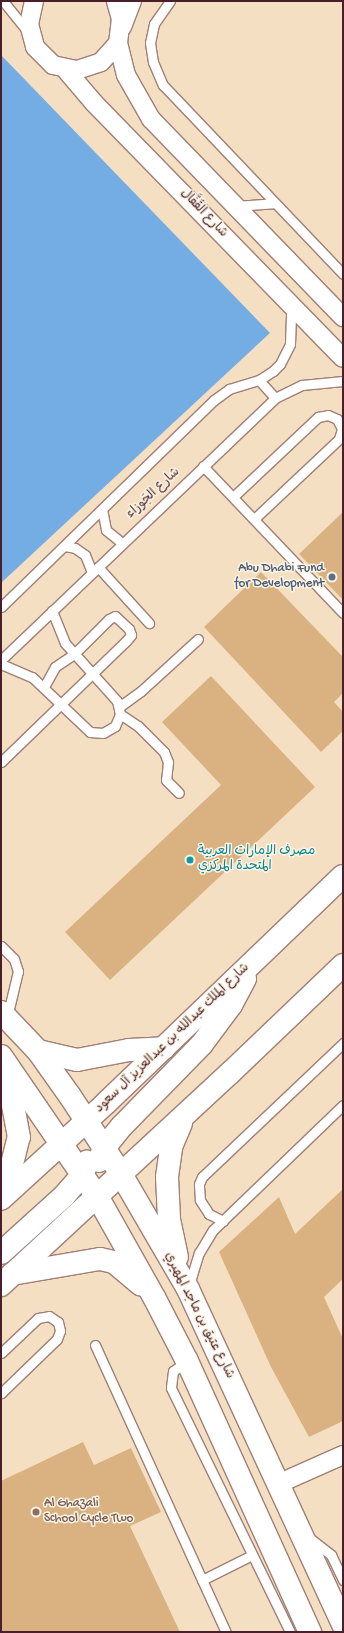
<!DOCTYPE html>
<meta charset="utf-8">
<style>
body{margin:0}
#map{position:relative;width:344px;height:1633px;overflow:hidden;background:#f5dfc2;font-family:"Gochi Hand","Playpen Sans Arabic",sans-serif}
div>[style]{position:absolute}
[style*='--x']{left:calc(var(--x)*1px);top:calc(var(--y)*1px);width:calc(var(--w)*1px);rotate:calc(var(--a)*1deg)}
.water>*{inset:0;background:#73ade4}
.building>*{inset:0;background:#dab281}
.roads{filter:drop-shadow(1px 0 #a07f76) drop-shadow(-1px 0 #a07f76) drop-shadow(0 1px #a07f76) drop-shadow(0 -1px #a07f76)}
.lane>*{height:9px;margin:-4.5px;padding:0 4.5px;transform-origin:4.5px;border-radius:4.5px;background:#fff}
.street>*{height:18px;margin:-9px;padding:0 9px;transform-origin:9px;border-radius:9px;background:#fff}
.secondary>*{height:22px;margin:-11px;padding:0 11px;transform-origin:11px;border-radius:11px;background:#fff}
.dots>*{width:11px;height:11px;translate:-50% -50%;box-sizing:border-box;border:2px solid #fcf5e5;border-radius:50%}
span{translate:-50% -50%;white-space:nowrap;text-align:center;line-height:1.15;-webkit-text-stroke:3px #fcf5e5;paint-order:stroke}
.street-label{font-size:13px;color:#4a1f2b}
.service-label{font-size:13px;color:#4e5e75}
.right{translate:-100% -50%;text-align:right}
.culture-label{font-size:13px;color:#0d838f}
.left{translate:0 -50%;text-align:left}
.education-label{font-size:13px;color:#785e54}
.frame{position:absolute;inset:0;border:2px solid #4a1f2b;pointer-events:none}
</style>
<div id="map">
<div class="water">
<div style="clip-path:polygon(1px 55px,270px 333px,1px 583px)"></div>
</div>
<div class="building">
<div style="clip-path:polygon(343px 512px,343px 600px,299px 554px)"></div>
<div style="clip-path:polygon(261px 572px,343px 657px,343px 693px,334px 702px,343px 712px,343px 731px,321px 752px,204px 627px)"></div>
<div style="clip-path:polygon(211px 676px,315px 787px,110px 980px,65px 932px,221px 785px,162px 722px)"></div>
<div style="clip-path:polygon(343px 1189px,343px 1279px,324px 1297px,343px 1339px,343px 1421px,309px 1437px,271px 1367px,219px 1252px,279px 1197px,295px 1234px)"></div>
<div style="clip-path:polygon(83px 1442px,94px 1465px,131px 1448px,161px 1512px,130px 1526px,180px 1632px,1px 1632px,1px 1481px)"></div>
</div>
<div class="roads">
<div class="lane">
<div style="--x:3;--y:1;--w:38;--a:51"></div>
<div style="--x:170;--y:1;--w:28;--a:125"></div>
<div style="--x:154;--y:24;--w:19;--a:102"></div>
<div style="--x:150;--y:43;--w:19;--a:81"></div>
<div style="--x:153;--y:62;--w:25;--a:67"></div>
<div style="--x:163;--y:85;--w:261;--a:46.4"></div>
<div style="--x:235;--y:206;--w:39;--a:-4"></div>
<div style="--x:259;--y:380;--w:24;--a:48"></div>
<div style="--x:203;--y:466;--w:203;--a:46.4"></div>
<div style="--x:233;--y:497;--w:117;--a:-43.3"></div>
<div style="--x:318;--y:417;--w:10;--a:-11"></div>
<div style="--x:328;--y:415;--w:10;--a:24"></div>
<div style="--x:337;--y:419;--w:11;--a:63"></div>
<div style="--x:342;--y:429;--w:10;--a:107"></div>
<div style="--x:339;--y:439;--w:117;--a:136.7"></div>
<div style="--x:102;--y:509;--w:21;--a:79"></div>
<div style="--x:106;--y:530;--w:21;--a:39"></div>
<div style="--x:64;--y:546;--w:11;--a:10"></div>
<div style="--x:75;--y:548;--w:12;--a:35"></div>
<div style="--x:85;--y:555;--w:18;--a:68"></div>
<div style="--x:98;--y:567;--w:76;--a:47.7"></div>
<div style="--x:1;--y:607;--w:297;--a:-44.2"></div>
<div style="--x:214;--y:400;--w:19;--a:-36"></div>
<div style="--x:229;--y:389;--w:31;--a:-17"></div>
<div style="--x:259;--y:380;--w:17;--a:-33"></div>
<div style="--x:273;--y:371;--w:10;--a:-45"></div>
<div style="--x:280;--y:364;--w:22;--a:-63"></div>
<div style="--x:290;--y:344;--w:36;--a:-88"></div>
<div style="--x:1;--y:660;--w:379;--a:-43.7"></div>
<div style="--x:275;--y:398;--w:30;--a:-26"></div>
<div style="--x:302;--y:385;--w:41;--a:-5.6"></div>
<div style="--x:1;--y:664;--w:34;--a:23"></div>
<div style="--x:32;--y:677;--w:80;--a:43.5"></div>
<div style="--x:90;--y:732;--w:13;--a:4"></div>
<div style="--x:103;--y:733;--w:14;--a:-30"></div>
<div style="--x:115;--y:726;--w:13;--a:-67"></div>
<div style="--x:120;--y:714;--w:13;--a:-103"></div>
<div style="--x:117;--y:701;--w:78;--a:-131.9"></div>
<div style="--x:65;--y:643;--w:35;--a:-112"></div>
<div style="--x:119;--y:707;--w:27;--a:-36"></div>
<div style="--x:141;--y:691;--w:77;--a:-42.4"></div>
<div style="--x:120;--y:714;--w:22;--a:34"></div>
<div style="--x:138;--y:726;--w:37;--a:45"></div>
<div style="--x:164;--y:752;--w:11;--a:68"></div>
<div style="--x:168;--y:762;--w:18;--a:96"></div>
<div style="--x:166;--y:780;--w:18;--a:45"></div>
<div style="--x:1;--y:762;--w:174;--a:-44.1"></div>
<div style="--x:126;--y:641;--w:8;--a:-50"></div>
<div style="--x:131;--y:635;--w:6;--a:-108"></div>
<div style="--x:129;--y:629;--w:19;--a:-137"></div>
<div style="--x:115;--y:616;--w:7;--a:153"></div>
<div style="--x:109;--y:619;--w:49;--a:135"></div>
<div style="--x:74;--y:654;--w:23;--a:146"></div>
<div style="--x:55;--y:667;--w:23;--a:119"></div>
<div style="--x:1;--y:946;--w:18;--a:45"></div>
<div style="--x:14;--y:959;--w:13;--a:72"></div>
<div style="--x:18;--y:971;--w:47;--a:103.4"></div>
<div style="--x:223;--y:1221;--w:16;--a:-153"></div>
<div style="--x:209;--y:1214;--w:17;--a:-123"></div>
<div style="--x:200;--y:1200;--w:16;--a:-94"></div>
<div style="--x:199;--y:1184;--w:8;--a:-67"></div>
<div style="--x:202;--y:1177;--w:195;--a:-43.5"></div>
<div style="--x:189;--y:1285;--w:34;--a:-73"></div>
<div style="--x:199;--y:1253;--w:27;--a:-59"></div>
<div style="--x:213;--y:1230;--w:180;--a:-43.9"></div>
<div style="--x:95;--y:1345;--w:315;--a:65.5"></div>
<div style="--x:1;--y:1353;--w:51;--a:-43.4"></div>
<div style="--x:38;--y:1318;--w:11;--a:-10"></div>
<div style="--x:49;--y:1316;--w:11;--a:34"></div>
<div style="--x:58;--y:1322;--w:9;--a:77"></div>
<div style="--x:60;--y:1331;--w:9;--a:111"></div>
<div style="--x:57;--y:1339;--w:78;--a:136"></div>
<div style="--x:187;--y:1361;--w:17;--a:144"></div>
<div style="--x:173;--y:1371;--w:17;--a:97"></div>
<div style="--x:171;--y:1388;--w:271;--a:64"></div>
<div style="--x:307;--y:1536;--w:31;--a:38"></div>
<div style="--x:331;--y:1555;--w:28;--a:64"></div>
<div style="--x:202;--y:1580;--w:56;--a:-26.6"></div>
</div>
<div class="street">
<div style="--x:34;--y:1;--w:24;--a:102"></div>
<div style="--x:29;--y:24;--w:24;--a:75"></div>
<div style="--x:35;--y:47;--w:25;--a:45"></div>
<div style="--x:53;--y:65;--w:25;--a:12"></div>
<div style="--x:77;--y:70;--w:25;--a:-18"></div>
<div style="--x:101;--y:62;--w:25;--a:-48"></div>
<div style="--x:118;--y:43;--w:24;--a:-83"></div>
<div style="--x:121;--y:19;--w:19;--a:-106"></div>
<div style="--x:122;--y:27;--w:28;--a:-69"></div>
<div style="--x:118;--y:43;--w:33;--a:76"></div>
<div style="--x:126;--y:75;--w:51;--a:60.4"></div>
<div style="--x:151;--y:119;--w:276;--a:45.9"></div>
<div style="--x:65;--y:69;--w:45;--a:49.5"></div>
<div style="--x:94;--y:103;--w:356;--a:45.7"></div>
<div style="--x:280;--y:1483;--w:69;--a:-24"></div>
</div>
<div class="secondary">
<div style="--x:1;--y:1012;--w:54;--a:46.5"></div>
<div style="--x:38;--y:1051;--w:55;--a:54.6"></div>
<div style="--x:70;--y:1096;--w:93;--a:56.8"></div>
<div style="--x:121;--y:1174;--w:133;--a:59.8"></div>
<div style="--x:188;--y:1289;--w:369;--a:65.2"></div>
<div style="--x:38;--y:1051;--w:40;--a:13"></div>
<div style="--x:77;--y:1060;--w:53;--a:-10.9"></div>
<div style="--x:129;--y:1050;--w:35;--a:-3"></div>
<div style="--x:1;--y:1056;--w:170;--a:55.6"></div>
<div style="--x:97;--y:1196;--w:118;--a:60.6"></div>
<div style="--x:155;--y:1299;--w:70;--a:62.7"></div>
<div style="--x:187;--y:1361;--w:298;--a:65.6"></div>
<div style="--x:99;--y:1161;--w:14;--a:-69"></div>
<div style="--x:104;--y:1148;--w:28;--a:-51"></div>
<div style="--x:122;--y:1126;--w:115;--a:-45.7"></div>
<div style="--x:202;--y:1044;--w:49;--a:-53.4"></div>
<div style="--x:231;--y:1005;--w:30;--a:-62"></div>
<div style="--x:1;--y:1192;--w:22;--a:-66"></div>
<div style="--x:10;--y:1172;--w:36;--a:-76"></div>
<div style="--x:19;--y:1137;--w:69;--a:-100.8"></div>
<div style="--x:1;--y:1199;--w:142;--a:-42.4"></div>
<div style="--x:106;--y:1103;--w:328;--a:-43.8"></div>
<div style="--x:1;--y:1253;--w:85;--a:-42.1"></div>
<div style="--x:64;--y:1196;--w:29;--a:-49"></div>
<div style="--x:83;--y:1174;--w:13;--a:-72"></div>
<div style="--x:177;--y:1257;--w:40;--a:-102"></div>
<div style="--x:169;--y:1218;--w:41;--a:-92.8"></div>
<div style="--x:167;--y:1177;--w:30;--a:-82"></div>
<div style="--x:171;--y:1147;--w:26;--a:-67"></div>
<div style="--x:12;--y:1274;--w:89;--a:-9.7"></div>
<div style="--x:100;--y:1259;--w:14;--a:12"></div>
<div style="--x:114;--y:1262;--w:35;--a:40"></div>
<div style="--x:1;--y:1285;--w:312;--a:-42.8"></div>
<div style="--x:230;--y:1073;--w:156;--a:-43.7"></div>
</div>
</div>
<div class="dots">
<div style="left:332px;top:577px;background:#5c6f8a"></div>
<div style="left:190px;top:860px;background:#0f9aa8"></div>
<div style="left:36px;top:1512px;background:#8d6e63"></div>
</div>
<div class="street-label">
<span style="left:203px;top:214px;rotate:46deg">شارع القُفَّال</span>
<span style="left:154px;top:494px;rotate:-43deg">شارع الجَوزاء</span>
<span style="left:173px;top:1039px;rotate:-44deg">شارع الملك عبدالله بن عبدالعزيز آل سعود</span>
<span style="left:198px;top:1316px;rotate:63deg">شارع عتيق بن ماجد المهيري</span>
</div>
<div class="service-label">
<span class="right" style="left:324px;top:577px">Abu Dhabi Fund<br>for Development</span>
</div>
<div class="culture-label">
<span class="left" style="left:198px;top:860px">مصرف الإمارات العربية<br>المتحدة المركزي</span>
</div>
<div class="education-label">
<span class="left" style="left:44px;top:1512px">Al Ghazali<br>School Cycle Two</span>
</div>
<div class="frame"></div>
</div>
